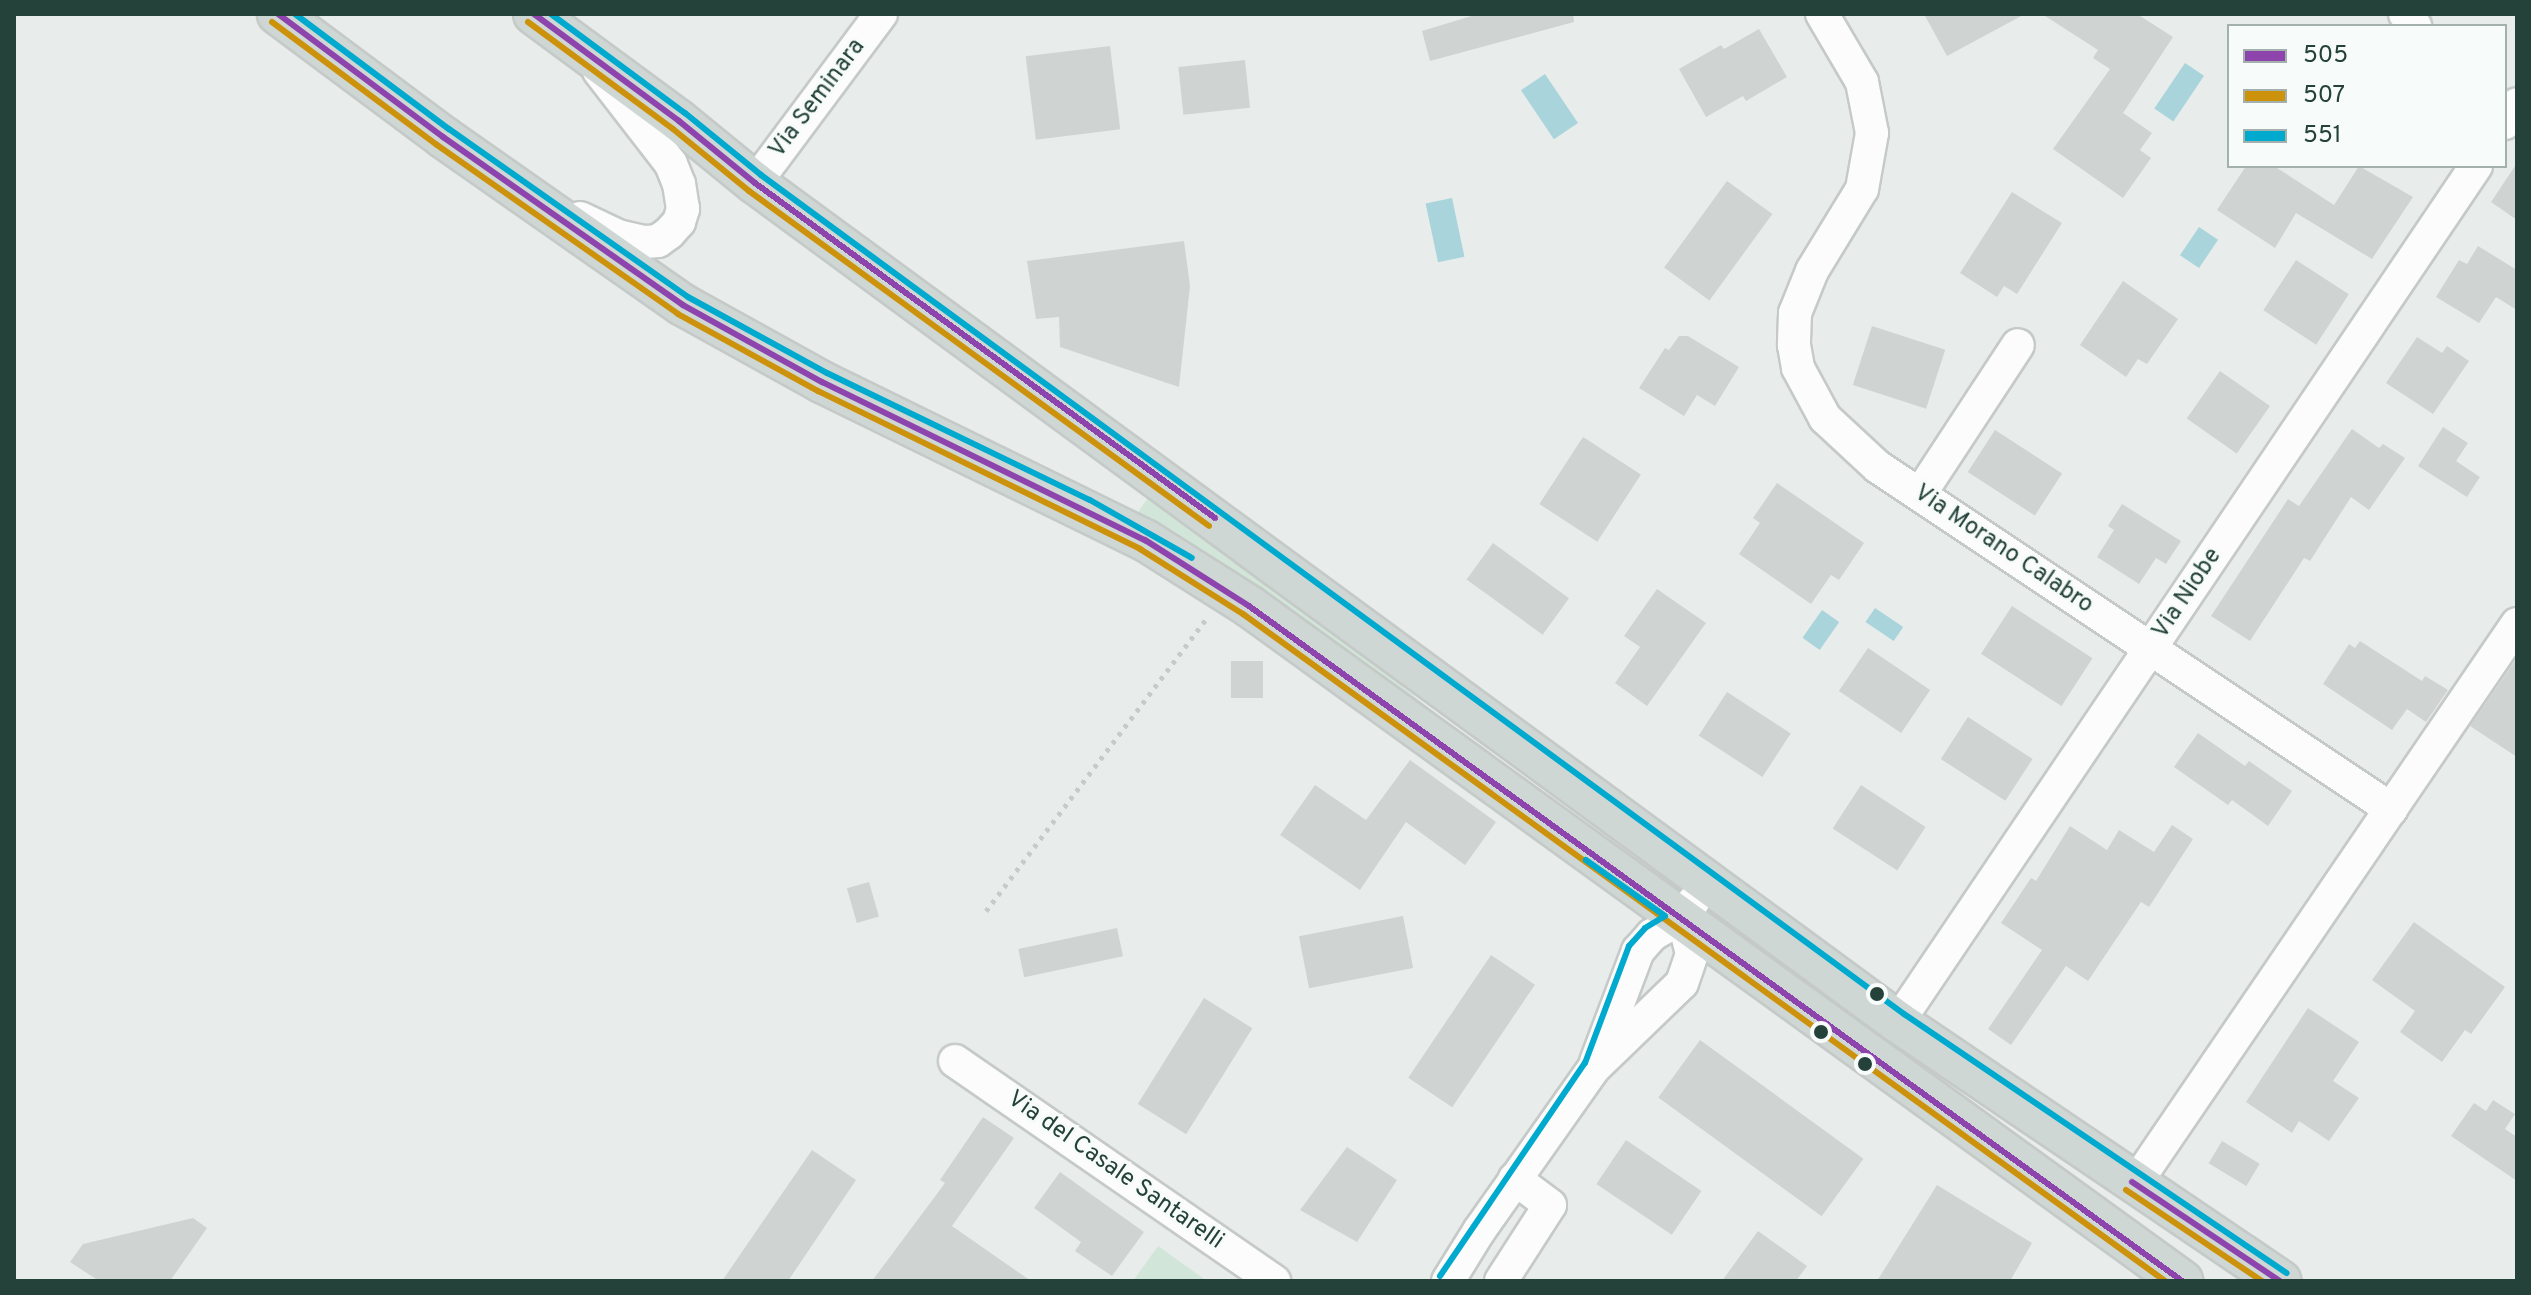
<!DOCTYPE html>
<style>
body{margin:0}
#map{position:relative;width:2531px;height:1295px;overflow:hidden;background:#e8edeb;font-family:Overpass,sans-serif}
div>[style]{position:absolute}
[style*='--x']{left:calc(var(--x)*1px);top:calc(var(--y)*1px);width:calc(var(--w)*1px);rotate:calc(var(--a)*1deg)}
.green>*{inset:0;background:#d1e6d8}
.water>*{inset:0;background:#a9d4db;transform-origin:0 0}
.building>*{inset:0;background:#cfd4d2;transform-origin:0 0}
.path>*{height:5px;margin-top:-2.5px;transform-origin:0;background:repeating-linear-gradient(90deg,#c3ccca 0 4px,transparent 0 10px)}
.roads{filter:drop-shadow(2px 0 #c5cac8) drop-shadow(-2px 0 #c5cac8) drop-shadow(0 2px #c5cac8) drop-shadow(0 -2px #c5cac8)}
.minor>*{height:32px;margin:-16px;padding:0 16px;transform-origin:16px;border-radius:16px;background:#fcfcfc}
.major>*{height:40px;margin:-20px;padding:0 20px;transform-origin:20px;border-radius:20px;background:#cfd7d5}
.bus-1>*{height:6px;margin:-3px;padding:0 3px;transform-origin:3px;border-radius:3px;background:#8e44ad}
.bus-2>*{height:6px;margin:-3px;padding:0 3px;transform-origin:3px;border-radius:3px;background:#cd920c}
.bus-3>*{height:6px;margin:-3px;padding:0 3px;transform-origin:3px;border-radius:3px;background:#00a9ce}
.dots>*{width:22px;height:22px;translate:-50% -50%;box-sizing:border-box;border:4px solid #f7fbf9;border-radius:50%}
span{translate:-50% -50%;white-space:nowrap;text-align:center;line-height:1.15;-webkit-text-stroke:6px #f7fbf9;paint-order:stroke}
.street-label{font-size:24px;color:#24423a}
.frame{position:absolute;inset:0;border:16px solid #24423a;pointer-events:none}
.legend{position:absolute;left:2227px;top:24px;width:280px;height:144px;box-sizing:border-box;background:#f7fbf9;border:2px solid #a3b1ad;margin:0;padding:10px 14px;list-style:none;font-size:24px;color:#24423a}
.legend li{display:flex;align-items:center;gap:16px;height:40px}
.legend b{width:40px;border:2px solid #a3b1ad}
</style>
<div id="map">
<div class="green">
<div style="clip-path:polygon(1150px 495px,1291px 595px,1430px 709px,1434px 717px,1136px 515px)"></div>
<div style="clip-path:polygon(1158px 1246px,1207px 1281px,1133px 1281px)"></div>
</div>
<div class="water">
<div style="left:2185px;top:63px;width:23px;height:55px;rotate:34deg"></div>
<div style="left:1545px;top:74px;width:59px;height:29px;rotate:56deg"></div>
<div style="left:1452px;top:198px;width:60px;height:27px;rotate:78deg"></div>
<div style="left:2199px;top:227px;width:23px;height:34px;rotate:34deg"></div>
<div style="left:1875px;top:608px;width:34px;height:17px;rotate:34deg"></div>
<div style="left:1822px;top:610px;width:21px;height:34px;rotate:35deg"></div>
</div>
<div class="building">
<div style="clip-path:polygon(1478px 14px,1573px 14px,1574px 22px,1430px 61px,1422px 31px)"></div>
<div style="clip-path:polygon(1924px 14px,2025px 14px,1947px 56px)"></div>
<div style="clip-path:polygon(2042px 14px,2137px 14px,2173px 37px,2123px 113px,2152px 133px,2140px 150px,2151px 158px,2123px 198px,2053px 149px,2110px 69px,2093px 58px,2098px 50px)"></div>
<div style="clip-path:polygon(1759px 29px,1787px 77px,1746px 101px,1743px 96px,1706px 117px,1679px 69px,1721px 45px,1724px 49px)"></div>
<div style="left:1110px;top:46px;width:84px;height:85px;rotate:83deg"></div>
<div style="left:1245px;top:60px;width:48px;height:67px;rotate:84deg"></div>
<div style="clip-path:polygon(2517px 163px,2517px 220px,2491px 202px)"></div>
<div style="clip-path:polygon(2246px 166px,2274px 166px,2334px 205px,2359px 166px,2413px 197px,2372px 259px,2296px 213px,2275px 248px,2217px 210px)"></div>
<div style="left:1727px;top:181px;width:56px;height:107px;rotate:36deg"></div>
<div style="clip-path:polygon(2012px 192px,2062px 223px,2017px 294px,2004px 286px,1997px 297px,1960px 273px)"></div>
<div style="clip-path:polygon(1184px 241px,1190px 286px,1179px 387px,1060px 347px,1059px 317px,1036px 319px,1027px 261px)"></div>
<div style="clip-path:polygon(2478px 246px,2517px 270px,2517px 310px,2496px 297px,2479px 323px,2436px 297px,2459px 260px,2467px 264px)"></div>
<div style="left:2296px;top:260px;width:63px;height:60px;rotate:33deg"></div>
<div style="clip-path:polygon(2123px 281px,2178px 319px,2147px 364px,2138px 359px,2126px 377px,2080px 345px)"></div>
<div style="left:1872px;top:326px;width:77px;height:62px;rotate:18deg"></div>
<div style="clip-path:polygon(1679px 336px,1688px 336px,1739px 367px,1715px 406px,1697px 395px,1684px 416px,1639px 388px,1665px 348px,1669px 350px)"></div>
<div style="clip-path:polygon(2417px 337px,2442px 353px,2447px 346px,2469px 361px,2433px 414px,2386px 383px)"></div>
<div style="left:2220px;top:371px;width:61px;height:58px;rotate:35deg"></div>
<div style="clip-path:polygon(2443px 427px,2468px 443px,2456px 461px,2480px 477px,2467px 497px,2418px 466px)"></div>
<div style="clip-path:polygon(2352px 429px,2379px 448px,2383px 444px,2405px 458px,2369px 510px,2351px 497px,2310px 561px,2304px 558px,2250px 641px,2211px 616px,2288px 499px,2299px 506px)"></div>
<div style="left:1995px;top:430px;width:80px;height:50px;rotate:33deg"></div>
<div style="left:1583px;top:437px;width:69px;height:80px;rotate:33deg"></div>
<div style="clip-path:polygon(1777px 483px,1864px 543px,1839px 580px,1831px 575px,1811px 604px,1739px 554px,1760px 523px,1753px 518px)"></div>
<div style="clip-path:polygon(2122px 504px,2181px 541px,2166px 564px,2156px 558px,2139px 584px,2097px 557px,2114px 530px,2108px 526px)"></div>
<div style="left:1493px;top:543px;width:94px;height:45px;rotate:36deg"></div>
<div style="clip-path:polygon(1657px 589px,1706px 623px,1647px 706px,1615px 683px,1640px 647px,1624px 636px)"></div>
<div style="left:2012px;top:606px;width:96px;height:57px;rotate:33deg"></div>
<div style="clip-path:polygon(2360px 641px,2422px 681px,2425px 676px,2448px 690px,2426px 722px,2407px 709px,2392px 730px,2323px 684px,2349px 644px,2355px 648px)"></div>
<div style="left:1868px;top:648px;width:75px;height:52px;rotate:34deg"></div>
<div style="clip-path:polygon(2517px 658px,2517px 757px,2470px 726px)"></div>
<div style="left:1231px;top:661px;width:32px;height:37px"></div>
<div style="left:1727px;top:692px;width:76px;height:52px;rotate:33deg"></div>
<div style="left:1968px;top:717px;width:77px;height:50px;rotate:33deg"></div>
<div style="clip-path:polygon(2198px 733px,2245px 766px,2249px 761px,2292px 791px,2268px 826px,2232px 800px,2228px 805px,2174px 767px)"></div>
<div style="clip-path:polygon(1410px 760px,1496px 822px,1465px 865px,1406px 822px,1360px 890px,1280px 835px,1315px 785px,1366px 820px)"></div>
<div style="left:1861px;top:785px;width:77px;height:52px;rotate:33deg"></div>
<div style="clip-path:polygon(2172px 825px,2193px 839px,2149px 907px,2141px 902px,2088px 981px,2066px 966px,2011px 1045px,1988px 1029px,2042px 950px,2001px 923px,2031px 878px,2036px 881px,2070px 826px,2107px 850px,2119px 830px,2154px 852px)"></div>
<div style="left:869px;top:882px;width:36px;height:23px;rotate:74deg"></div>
<div style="left:1403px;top:916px;width:53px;height:106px;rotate:79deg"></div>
<div style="clip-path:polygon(2414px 922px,2505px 987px,2471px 1034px,2465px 1030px,2442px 1062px,2400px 1032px,2415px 1011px,2372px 980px)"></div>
<div style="left:1117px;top:928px;width:29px;height:101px;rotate:78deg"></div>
<div style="left:1491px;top:955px;width:53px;height:148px;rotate:34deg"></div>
<div style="left:1204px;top:998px;width:57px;height:125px;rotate:32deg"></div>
<div style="clip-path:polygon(2308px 1008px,2359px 1042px,2333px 1081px,2359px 1098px,2329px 1141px,2299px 1121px,2292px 1133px,2246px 1102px)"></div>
<div style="left:1700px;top:1040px;width:202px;height:71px;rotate:36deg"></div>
<div style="clip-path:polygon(2493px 1100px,2515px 1114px,2505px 1129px,2517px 1137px,2517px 1181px,2451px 1136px,2474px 1103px,2486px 1111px)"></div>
<div style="clip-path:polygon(983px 1117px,1014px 1138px,952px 1226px,1031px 1281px,872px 1281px,945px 1183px,940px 1180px)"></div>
<div style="left:1626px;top:1140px;width:91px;height:53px;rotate:34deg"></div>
<div style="left:2222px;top:1141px;width:44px;height:26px;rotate:31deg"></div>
<div style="clip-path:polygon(1347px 1147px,1397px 1180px,1357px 1242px,1300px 1210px)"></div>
<div style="clip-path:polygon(812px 1150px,856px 1180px,788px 1281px,722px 1281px)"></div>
<div style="clip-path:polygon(1060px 1172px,1144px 1232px,1112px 1276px,1075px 1251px,1081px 1242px,1034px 1208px)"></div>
<div style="clip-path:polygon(1937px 1185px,2032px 1243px,2010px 1281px,1877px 1281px)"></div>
<div style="clip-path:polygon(193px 1218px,207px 1228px,170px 1281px,99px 1281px,70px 1262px,83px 1244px)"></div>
<div style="clip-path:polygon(1758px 1231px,1807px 1266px,1796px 1281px,1722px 1281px)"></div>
</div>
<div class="path">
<div style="--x:986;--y:911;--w:367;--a:-53"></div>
</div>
<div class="roads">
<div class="minor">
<div style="--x:1822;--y:14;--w:79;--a:59.5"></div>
<div style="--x:1862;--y:82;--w:52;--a:78.9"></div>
<div style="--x:1872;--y:133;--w:57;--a:100.1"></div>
<div style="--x:1862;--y:189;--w:96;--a:121.4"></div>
<div style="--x:1812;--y:271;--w:45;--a:112"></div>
<div style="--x:1795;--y:313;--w:32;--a:92"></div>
<div style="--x:1794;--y:345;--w:23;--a:80"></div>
<div style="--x:1798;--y:368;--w:57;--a:61.6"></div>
<div style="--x:1825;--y:418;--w:72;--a:42.8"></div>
<div style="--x:1878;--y:467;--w:617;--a:33.69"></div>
<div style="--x:2405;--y:14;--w:16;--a:50"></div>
<div style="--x:2505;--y:123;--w:22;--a:-58"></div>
<div style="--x:755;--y:183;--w:211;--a:-53.3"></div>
<div style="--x:580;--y:218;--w:42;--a:25.3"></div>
<div style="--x:618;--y:236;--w:28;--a:13"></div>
<div style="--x:645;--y:242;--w:13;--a:-4"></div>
<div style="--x:658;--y:241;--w:14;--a:-36"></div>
<div style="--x:669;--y:233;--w:15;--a:-48"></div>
<div style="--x:679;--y:222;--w:14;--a:-73"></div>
<div style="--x:683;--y:209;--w:25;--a:-99"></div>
<div style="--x:679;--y:184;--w:22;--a:-112"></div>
<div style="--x:671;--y:164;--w:118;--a:-127.7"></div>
<div style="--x:1920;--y:494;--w:178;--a:-56.7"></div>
<div style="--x:1898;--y:1022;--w:1033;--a:-55.97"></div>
<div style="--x:955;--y:1061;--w:388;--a:34.6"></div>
<div style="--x:1596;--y:1062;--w:119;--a:-69.3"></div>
<div style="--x:1638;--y:951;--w:21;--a:-49"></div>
<div style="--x:1652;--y:935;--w:36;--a:-30"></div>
<div style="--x:1683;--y:917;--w:18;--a:-56"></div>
<div style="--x:2135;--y:1184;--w:678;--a:-55.7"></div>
<div style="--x:1448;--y:1281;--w:59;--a:-58.2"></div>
<div style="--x:1479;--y:1231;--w:199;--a:-54.8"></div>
<div style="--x:1594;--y:1068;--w:122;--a:-44"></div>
<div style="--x:1682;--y:983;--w:31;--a:-71"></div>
<div style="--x:1692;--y:954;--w:38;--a:-104"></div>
<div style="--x:1501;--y:1281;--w:90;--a:-57.2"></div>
<div style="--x:1550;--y:1205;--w:44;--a:-143.4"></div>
</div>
<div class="major">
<div style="--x:278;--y:14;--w:206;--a:36.7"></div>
<div style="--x:443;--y:137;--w:293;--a:35"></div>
<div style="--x:683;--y:305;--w:159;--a:29"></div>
<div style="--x:822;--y:382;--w:360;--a:26.1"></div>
<div style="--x:1145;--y:540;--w:123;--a:32.4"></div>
<div style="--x:1249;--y:606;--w:1152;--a:35.88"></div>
<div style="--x:534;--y:14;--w:180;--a:36.4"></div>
<div style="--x:679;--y:121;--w:98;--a:39.2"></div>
<div style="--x:755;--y:183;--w:1418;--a:36.28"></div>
<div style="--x:1898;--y:1022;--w:462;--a:34.1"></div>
</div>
</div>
<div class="bus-1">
<div style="--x:278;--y:14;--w:206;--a:36.7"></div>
<div style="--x:443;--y:137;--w:293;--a:35"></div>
<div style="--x:683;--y:305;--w:159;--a:29"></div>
<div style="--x:822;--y:382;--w:360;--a:26.1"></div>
<div style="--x:1145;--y:540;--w:123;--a:32.4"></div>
<div style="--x:1249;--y:606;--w:1152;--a:35.88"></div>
<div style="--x:534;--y:14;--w:180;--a:36.4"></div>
<div style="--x:679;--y:121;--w:98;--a:39.2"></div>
<div style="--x:755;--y:183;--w:569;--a:36.06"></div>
<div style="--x:2132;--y:1182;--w:178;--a:33.8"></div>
</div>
<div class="bus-2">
<div style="--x:272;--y:22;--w:206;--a:36.7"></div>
<div style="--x:437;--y:145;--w:294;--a:35"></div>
<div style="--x:678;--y:314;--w:160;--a:28.8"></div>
<div style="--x:818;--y:391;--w:359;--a:26.1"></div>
<div style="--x:1140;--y:549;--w:122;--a:32.3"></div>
<div style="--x:1243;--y:614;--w:1138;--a:35.88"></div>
<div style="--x:528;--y:22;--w:180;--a:36.4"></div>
<div style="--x:673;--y:129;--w:98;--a:39.2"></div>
<div style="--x:749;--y:191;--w:569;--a:36.06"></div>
<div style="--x:2126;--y:1190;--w:164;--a:33.8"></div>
</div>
<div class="bus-3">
<div style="--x:295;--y:14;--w:192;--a:36.8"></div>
<div style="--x:449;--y:129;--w:292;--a:35.1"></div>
<div style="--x:688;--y:297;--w:158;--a:28.7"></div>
<div style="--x:827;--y:373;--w:292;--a:25.8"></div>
<div style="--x:1090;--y:500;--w:117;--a:29.6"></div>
<div style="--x:551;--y:14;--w:167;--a:36.5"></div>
<div style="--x:685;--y:113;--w:98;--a:39.2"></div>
<div style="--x:761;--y:175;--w:1418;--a:36.28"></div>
<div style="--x:1904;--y:1014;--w:462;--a:34.1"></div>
<div style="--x:1440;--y:1276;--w:258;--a:-55.8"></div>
<div style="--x:1585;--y:1063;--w:125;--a:-69.4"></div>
<div style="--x:1629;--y:946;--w:24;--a:-48"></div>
<div style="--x:1645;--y:928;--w:23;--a:-31"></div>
<div style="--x:1665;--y:916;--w:97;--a:-144.7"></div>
</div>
<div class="dots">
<div style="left:1877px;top:994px;background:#24423a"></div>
<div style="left:1821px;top:1032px;background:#24423a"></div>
<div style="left:1865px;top:1064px;background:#24423a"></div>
</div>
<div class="street-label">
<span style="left:818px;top:99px;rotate:-53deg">Via Seminara</span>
<span style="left:2003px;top:550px;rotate:34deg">Via Morano Calabro</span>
<span style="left:2188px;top:594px;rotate:-56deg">Via Niobe</span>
<span style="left:1115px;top:1171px;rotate:35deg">Via del Casale Santarelli</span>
</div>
<div class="frame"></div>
<ul class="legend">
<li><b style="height:10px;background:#8e44ad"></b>505</li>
<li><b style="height:10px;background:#cd920c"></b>507</li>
<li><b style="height:10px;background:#00a9ce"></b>551</li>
</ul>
</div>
